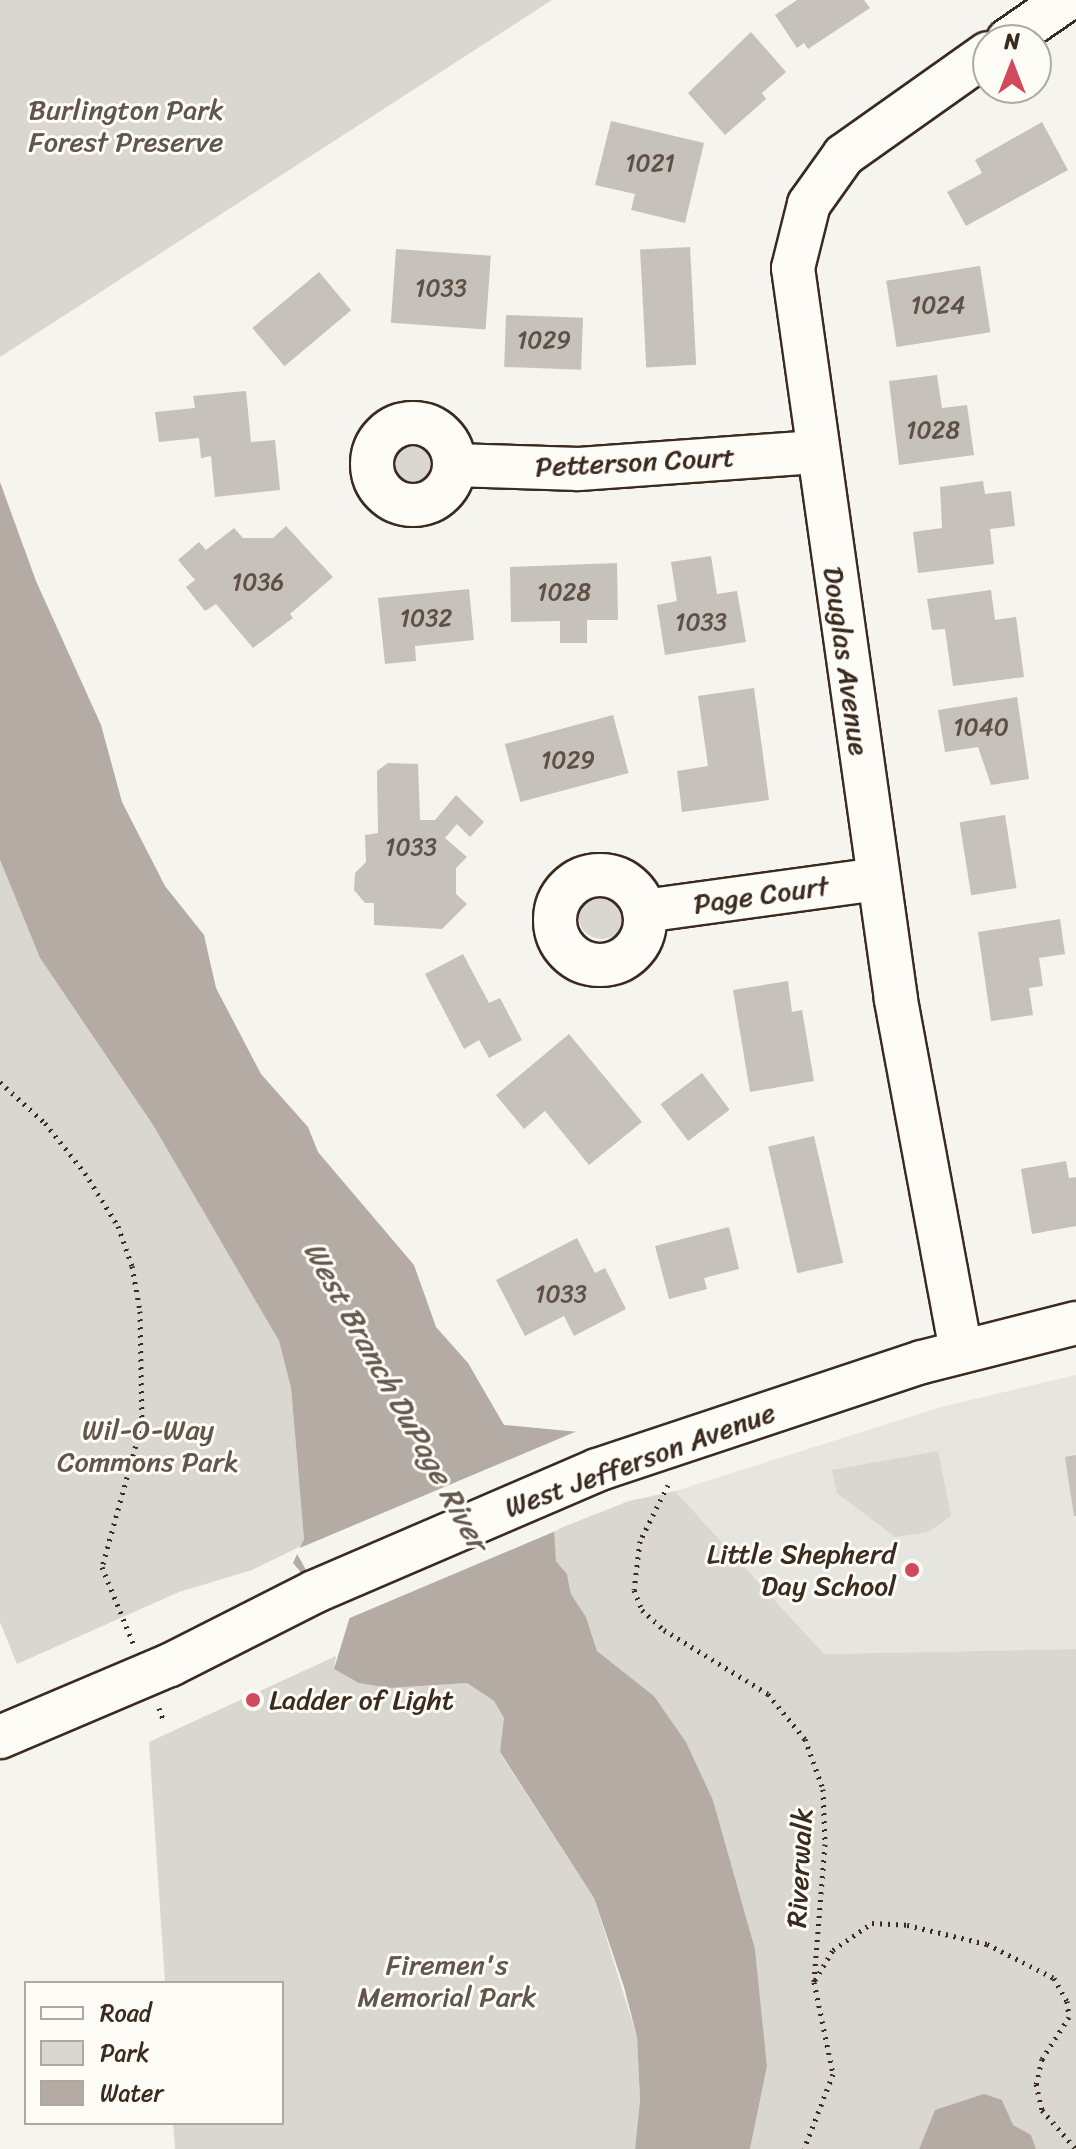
<!DOCTYPE html>
<style>
body{margin:0}
#map{position:relative;width:1076px;height:2149px;overflow:hidden;background:#f5f4ee;font-family:Sriracha,sans-serif}
div>[style]{position:absolute}
[style*='--x']{left:calc(var(--x)*1px);top:calc(var(--y)*1px);width:calc(var(--w)*1px);rotate:calc(var(--a)*1deg)}
.built>*{inset:0;background:#e7e5df}
.green>*{inset:0;background:#dad6d0}
.round{border-radius:50%}
.water>*{inset:0;background:#b4aca4}
.pier>*{inset:0;background:#f5f4ee}
.building>*{inset:0;background:#c7c1bb;transform-origin:0 0}
.path>*{height:5px;margin-top:-2.5px;transform-origin:0;background:repeating-linear-gradient(90deg,#3b2a1e 0 2px,transparent 0 8px)}
.roads{filter:drop-shadow(2px 0 #3b2a1e) drop-shadow(-2px 0 #3b2a1e) drop-shadow(0 2px #3b2a1e) drop-shadow(0 -2px #3b2a1e)}
.minor>*{height:42px;margin:-21px;padding:0 21px;transform-origin:21px;border-radius:21px;background:#fdfcf7}
.minor>.ring{margin:-21px;padding:0;box-sizing:content-box;background:none;border:42px solid #fdfcf7;border-radius:50%}
.dots>*{width:22px;height:22px;translate:-50% -50%;box-sizing:border-box;border:4px solid #fdfcf7;border-radius:50%}
span{translate:-50% -50%;white-space:nowrap;text-align:center;line-height:1.15;-webkit-text-stroke:6px #fdfcf7;paint-order:stroke}
.number-label{font-size:24px;color:#5e5045}
.number-label span{-webkit-text-stroke-width:0}
.park-label{font-size:28px;color:#63554a}
.street-label{font-size:28px;color:#3b2a1e}
.poi-label{font-size:28px;color:#3b2a1e}
.right{translate:-100% -50%;text-align:right}
.left{translate:0 -50%;text-align:left}
.water-label{font-size:30px;color:#65584d;font-style:italic}
.legend{position:absolute;left:24px;top:1981px;width:260px;height:144px;box-sizing:border-box;background:#fdfcf7;border:2px solid #afa8a0;margin:0;padding:10px 14px;list-style:none;font-size:24px;color:#3b2a1e}
.legend li{display:flex;align-items:center;gap:16px;height:40px}
.legend b{width:40px;border:2px solid #afa8a0}
.north{position:absolute;left:972px;top:24px;width:80px;height:80px;box-sizing:border-box;background:#fdfcf7;border:2px solid #afa8a0;border-radius:50%;rotate:0deg;font-size:22px;font-weight:700;line-height:32px;text-align:center;color:#3b2a1e}
.north::after{content:'';display:block;margin:auto;width:28px;height:36px;background:#d1495b;clip-path:polygon(50% 0,100% 100%,50% 72%,0 100%)}
</style>
<div id="map">
<div class="built">
<div style="clip-path:polygon(1076px 1375px,1076px 1649px,824px 1654px,675px 1491px,941px 1407px)"></div>
</div>
<div class="green">
<div style="clip-path:polygon(0 0,552px 0,0 357px)"></div>
<div class="round" style="left:390px;top:440px;width:46px;height:46px"></div>
<div style="clip-path:polygon(0 860px,40px 958px,153px 1125px,279px 1341px,291px 1388px,304px 1539px,301px 1546px,252px 1570px,179px 1592px,17px 1664px,0 1622px)"></div>
<div class="round" style="left:578px;top:891px;width:48px;height:48px"></div>
<div style="clip-path:polygon(938px 1451px,951px 1516px,928px 1532px,895px 1537px,837px 1493px,832px 1470px)"></div>
<div style="clip-path:polygon(675px 1491px,824px 1654px,1076px 1649px,1076px 2149px,1036px 2149px,1031px 2135px,1013px 2126px,1002px 2100px,935px 2110px,919px 2149px,750px 2149px,767px 2066px,755px 1949px,713px 1800px,686px 1742px,654px 1696px,597px 1651px,586px 1617px,571px 1594px,567px 1574px,556px 1561px,553px 1531px,629px 1501px)"></div>
<div style="clip-path:polygon(336px 1656px,334px 1669px,390px 1688px,467px 1683px,494px 1701px,505px 1718px,500px 1753px,594px 1898px,637px 2037px,640px 2100px,635px 2149px,175px 2149px,173px 2123px,282px 2123px,282px 1983px,165px 1983px,149px 1742px)"></div>
</div>
<div class="water">
<div style="clip-path:polygon(0 482px,36px 581px,101px 725px,122px 802px,165px 886px,204px 935px,216px 988px,261px 1074px,308px 1127px,318px 1152px,414px 1265px,436px 1327px,468px 1363px,504px 1425px,579px 1432px,554px 1531px,556px 1561px,567px 1574px,571px 1594px,586px 1617px,597px 1651px,654px 1696px,686px 1742px,713px 1800px,755px 1949px,767px 2066px,750px 2149px,635px 2149px,640px 2100px,637px 2037px,624px 1987px,594px 1898px,500px 1752px,504px 1718px,494px 1701px,467px 1683px,390px 1688px,359px 1683px,334px 1669px,352px 1610px,311px 1584px,293px 1563px,304px 1539px,291px 1388px,279px 1341px,153px 1125px,40px 958px,0 860px)"></div>
<div style="clip-path:polygon(984px 2094px,1002px 2100px,1013px 2125px,1031px 2135px,1036px 2149px,919px 2149px,935px 2110px)"></div>
</div>
<div class="pier">
<div style="clip-path:polygon(582px 1429px,583px 1481px,558px 1530px,345px 1620px,347px 1612px,319px 1594px,295px 1550px)"></div>
</div>
<div class="building">
<div style="clip-path:polygon(797px 0,864px 0,870px 8px,808px 49px,804px 43px,797px 48px,775px 15px)"></div>
<div style="clip-path:polygon(751px 32px,786px 72px,762px 93px,766px 99px,725px 135px,688px 93px)"></div>
<div style="clip-path:polygon(611px 121px,704px 143px,685px 223px,631px 210px,635px 194px,595px 185px)"></div>
<div style="clip-path:polygon(1042px 122px,1068px 170px,966px 226px,947px 192px,982px 173px,975px 160px)"></div>
<div style="left:690px;top:247px;width:118px;height:50px;rotate:87deg"></div>
<div style="left:396px;top:249px;width:95px;height:74px;rotate:4deg"></div>
<div style="left:980px;top:266px;width:67px;height:95px;rotate:81deg"></div>
<div style="left:319px;top:272px;width:50px;height:87px;rotate:50deg"></div>
<div style="left:506px;top:315px;width:77px;height:52px;rotate:2deg"></div>
<div style="clip-path:polygon(937px 375px,942px 408px,967px 405px,974px 455px,899px 465px,889px 381px)"></div>
<div style="clip-path:polygon(246px 391px,251px 442px,275px 440px,280px 490px,215px 497px,211px 456px,201px 458px,199px 438px,159px 442px,155px 412px,195px 408px,193px 396px)"></div>
<div style="clip-path:polygon(983px 481px,985px 494px,1011px 491px,1015px 526px,990px 529px,994px 564px,918px 573px,913px 532px,942px 528px,940px 487px)"></div>
<div style="clip-path:polygon(286px 526px,333px 577px,290px 614px,293px 618px,253px 648px,216px 604px,205px 611px,186px 587px,195px 580px,178px 560px,199px 542px,206px 550px,234px 528px,243px 538px,273px 538px)"></div>
<div style="clip-path:polygon(711px 556px,717px 594px,737px 591px,746px 642px,665px 655px,657px 605px,677px 601px,671px 562px)"></div>
<div style="clip-path:polygon(617px 563px,618px 620px,587px 620px,587px 643px,560px 643px,560px 621px,511px 622px,510px 567px)"></div>
<div style="clip-path:polygon(469px 589px,474px 640px,415px 646px,416px 661px,385px 664px,378px 598px)"></div>
<div style="clip-path:polygon(991px 590px,995px 620px,1016px 617px,1024px 677px,953px 686px,945px 629px,932px 630px,927px 599px)"></div>
<div style="clip-path:polygon(754px 688px,769px 800px,682px 812px,677px 771px,708px 766px,698px 696px)"></div>
<div style="clip-path:polygon(1017px 697px,1029px 779px,991px 785px,978px 747px,945px 752px,938px 710px)"></div>
<div style="left:613px;top:715px;width:60px;height:112px;rotate:75deg"></div>
<div style="clip-path:polygon(388px 763px,418px 764px,420px 820px,435px 820px,456px 795px,484px 822px,470px 837px,457px 824px,445px 838px,467px 857px,456px 868px,456px 894px,467px 904px,442px 929px,374px 925px,374px 903px,365px 903px,354px 890px,355px 873px,366px 862px,365px 835px,378px 833px,377px 771px)"></div>
<div style="left:1005px;top:815px;width:74px;height:46px;rotate:81deg"></div>
<div style="clip-path:polygon(1060px 919px,1065px 954px,1039px 958px,1043px 986px,1029px 988px,1033px 1015px,991px 1021px,978px 932px)"></div>
<div style="clip-path:polygon(463px 954px,489px 1003px,500px 998px,522px 1040px,489px 1058px,479px 1040px,464px 1049px,425px 974px)"></div>
<div style="clip-path:polygon(788px 981px,792px 1012px,802px 1010px,814px 1081px,750px 1092px,733px 990px)"></div>
<div style="clip-path:polygon(569px 1034px,642px 1122px,589px 1165px,545px 1111px,524px 1129px,496px 1095px)"></div>
<div style="left:702px;top:1073px;width:46px;height:52px;rotate:53deg"></div>
<div style="left:814px;top:1136px;width:130px;height:47px;rotate:77deg"></div>
<div style="clip-path:polygon(1066px 1161px,1069px 1178px,1076px 1177px,1076px 1226px,1032px 1234px,1021px 1169px)"></div>
<div style="clip-path:polygon(729px 1227px,739px 1269px,704px 1278px,707px 1289px,669px 1299px,655px 1246px)"></div>
<div style="clip-path:polygon(577px 1238px,595px 1273px,605px 1268px,626px 1309px,574px 1336px,564px 1316px,525px 1336px,496px 1280px)"></div>
<div style="clip-path:polygon(1076px 1455px,1076px 1516px,1074px 1516px,1065px 1457px)"></div>
</div>
<div class="path">
<div style="--x:0;--y:1082;--w:61;--a:42.3"></div>
<div style="--x:45;--y:1123;--w:64;--a:51.3"></div>
<div style="--x:85;--y:1173;--w:62;--a:58.1"></div>
<div style="--x:118;--y:1226;--w:42;--a:70.7"></div>
<div style="--x:132;--y:1266;--w:46;--a:79.9"></div>
<div style="--x:140;--y:1311;--w:112;--a:89"></div>
<div style="--x:142;--y:1423;--w:149;--a:105.5"></div>
<div style="--x:102;--y:1567;--w:82;--a:67.8"></div>
<div style="--x:668;--y:1485;--w:63;--a:116.6"></div>
<div style="--x:640;--y:1541;--w:49;--a:97"></div>
<div style="--x:634;--y:1590;--w:22;--a:68"></div>
<div style="--x:642;--y:1610;--w:30;--a:42"></div>
<div style="--x:664;--y:1630;--w:122;--a:31.6"></div>
<div style="--x:768;--y:1694;--w:58;--a:50.6"></div>
<div style="--x:805;--y:1739;--w:53;--a:70.2"></div>
<div style="--x:823;--y:1789;--w:55;--a:87.9"></div>
<div style="--x:825;--y:1844;--w:138;--a:94.6"></div>
<div style="--x:814;--y:1982;--w:94;--a:78.3"></div>
<div style="--x:833;--y:2074;--w:80;--a:111.1"></div>
<div style="--x:159;--y:1708;--w:15;--a:70"></div>
<div style="--x:815;--y:1980;--w:35;--a:-59"></div>
<div style="--x:833;--y:1950;--w:47;--a:-34.7"></div>
<div style="--x:872;--y:1923;--w:35;--a:3"></div>
<div style="--x:907;--y:1925;--w:82;--a:13.4"></div>
<div style="--x:987;--y:1944;--w:75;--a:26.9"></div>
<div style="--x:1054;--y:1978;--w:26;--a:61"></div>
<div style="--x:1067;--y:2001;--w:16;--a:83"></div>
<div style="--x:1069;--y:2017;--w:50;--a:122.7"></div>
<div style="--x:1042;--y:2059;--w:26;--a:103"></div>
<div style="--x:1036;--y:2084;--w:27;--a:77"></div>
<div style="--x:1042;--y:2110;--w:52;--a:48.9"></div>
</div>
<div class="roads">
<div class="minor">
<div style="--x:1008;--y:40;--w:70;--a:-34.6"></div>
<div class="ring" style="left:372px;top:423px;width:40px;height:40px"></div>
<div style="--x:454;--y:465;--w:125;--a:1.8"></div>
<div style="--x:579;--y:469;--w:237;--a:-4.1"></div>
<div class="ring" style="left:555px;top:875px;width:48px;height:48px"></div>
<div style="--x:644;--y:911;--w:236;--a:-7.8"></div>
<div style="--x:961;--y:1351;--w:358;--a:-100.5"></div>
<div style="--x:896;--y:999;--w:738;--a:-98.02"></div>
<div style="--x:793;--y:268;--w:66;--a:-76"></div>
<div style="--x:809;--y:204;--w:60;--a:-54.5"></div>
<div style="--x:844;--y:155;--w:176;--a:-35.3"></div>
<div style="--x:0;--y:1737;--w:185;--a:-23"></div>
<div style="--x:170;--y:1665;--w:161;--a:-26.9"></div>
<div style="--x:314;--y:1592;--w:308;--a:-23.3"></div>
<div style="--x:597;--y:1470;--w:342;--a:-18.4"></div>
<div style="--x:922;--y:1362;--w:159;--a:-14.2"></div>
</div>
</div>
<div class="dots">
<div style="left:912px;top:1570px;background:#d1495b"></div>
<div style="left:253px;top:1700px;background:#d1495b"></div>
</div>
<div class="number-label">
<span style="left:650px;top:164px">1021</span>
<span style="left:441px;top:289px">1033</span>
<span style="left:938px;top:306px">1024</span>
<span style="left:544px;top:341px">1029</span>
<span style="left:933px;top:431px">1028</span>
<span style="left:258px;top:583px">1036</span>
<span style="left:564px;top:593px">1028</span>
<span style="left:426px;top:619px">1032</span>
<span style="left:701px;top:623px">1033</span>
<span style="left:981px;top:728px">1040</span>
<span style="left:568px;top:761px">1029</span>
<span style="left:411px;top:848px">1033</span>
<span style="left:561px;top:1295px">1033</span>
</div>
<div class="park-label">
<span style="left:126px;top:126px">Burlington Park<br>Forest Preserve</span>
<span style="left:148px;top:1446px">Wil-O-Way<br>Commons Park</span>
<span style="left:447px;top:1981px">Firemen's<br>Memorial Park</span>
</div>
<div class="street-label">
<span style="left:635px;top:462px;rotate:-3deg">Petterson Court</span>
<span style="left:846px;top:661px;rotate:82deg">Douglas Avenue</span>
<span style="left:761px;top:895px;rotate:-8deg">Page Court</span>
<span style="left:640px;top:1460px;rotate:-20deg">West Jefferson Avenue</span>
<span style="left:800px;top:1868px;rotate:-87deg">Riverwalk</span>
</div>
<div class="poi-label">
<span class="right" style="left:896px;top:1570px">Little Shepherd<br>Day School</span>
<span class="left" style="left:269px;top:1700px">Ladder of Light</span>
</div>
<div class="water-label">
<span style="left:396px;top:1396px;rotate:61deg">West Branch DuPage River</span>
</div>
<ul class="legend">
<li><b style="height:10px;background:#fdfcf7"></b>Road</li>
<li><b style="height:22px;background:#dad6d0"></b>Park</li>
<li><b style="height:22px;background:#b4aca4"></b>Water</li>
</ul>
<div class="north">N</div>
</div>
